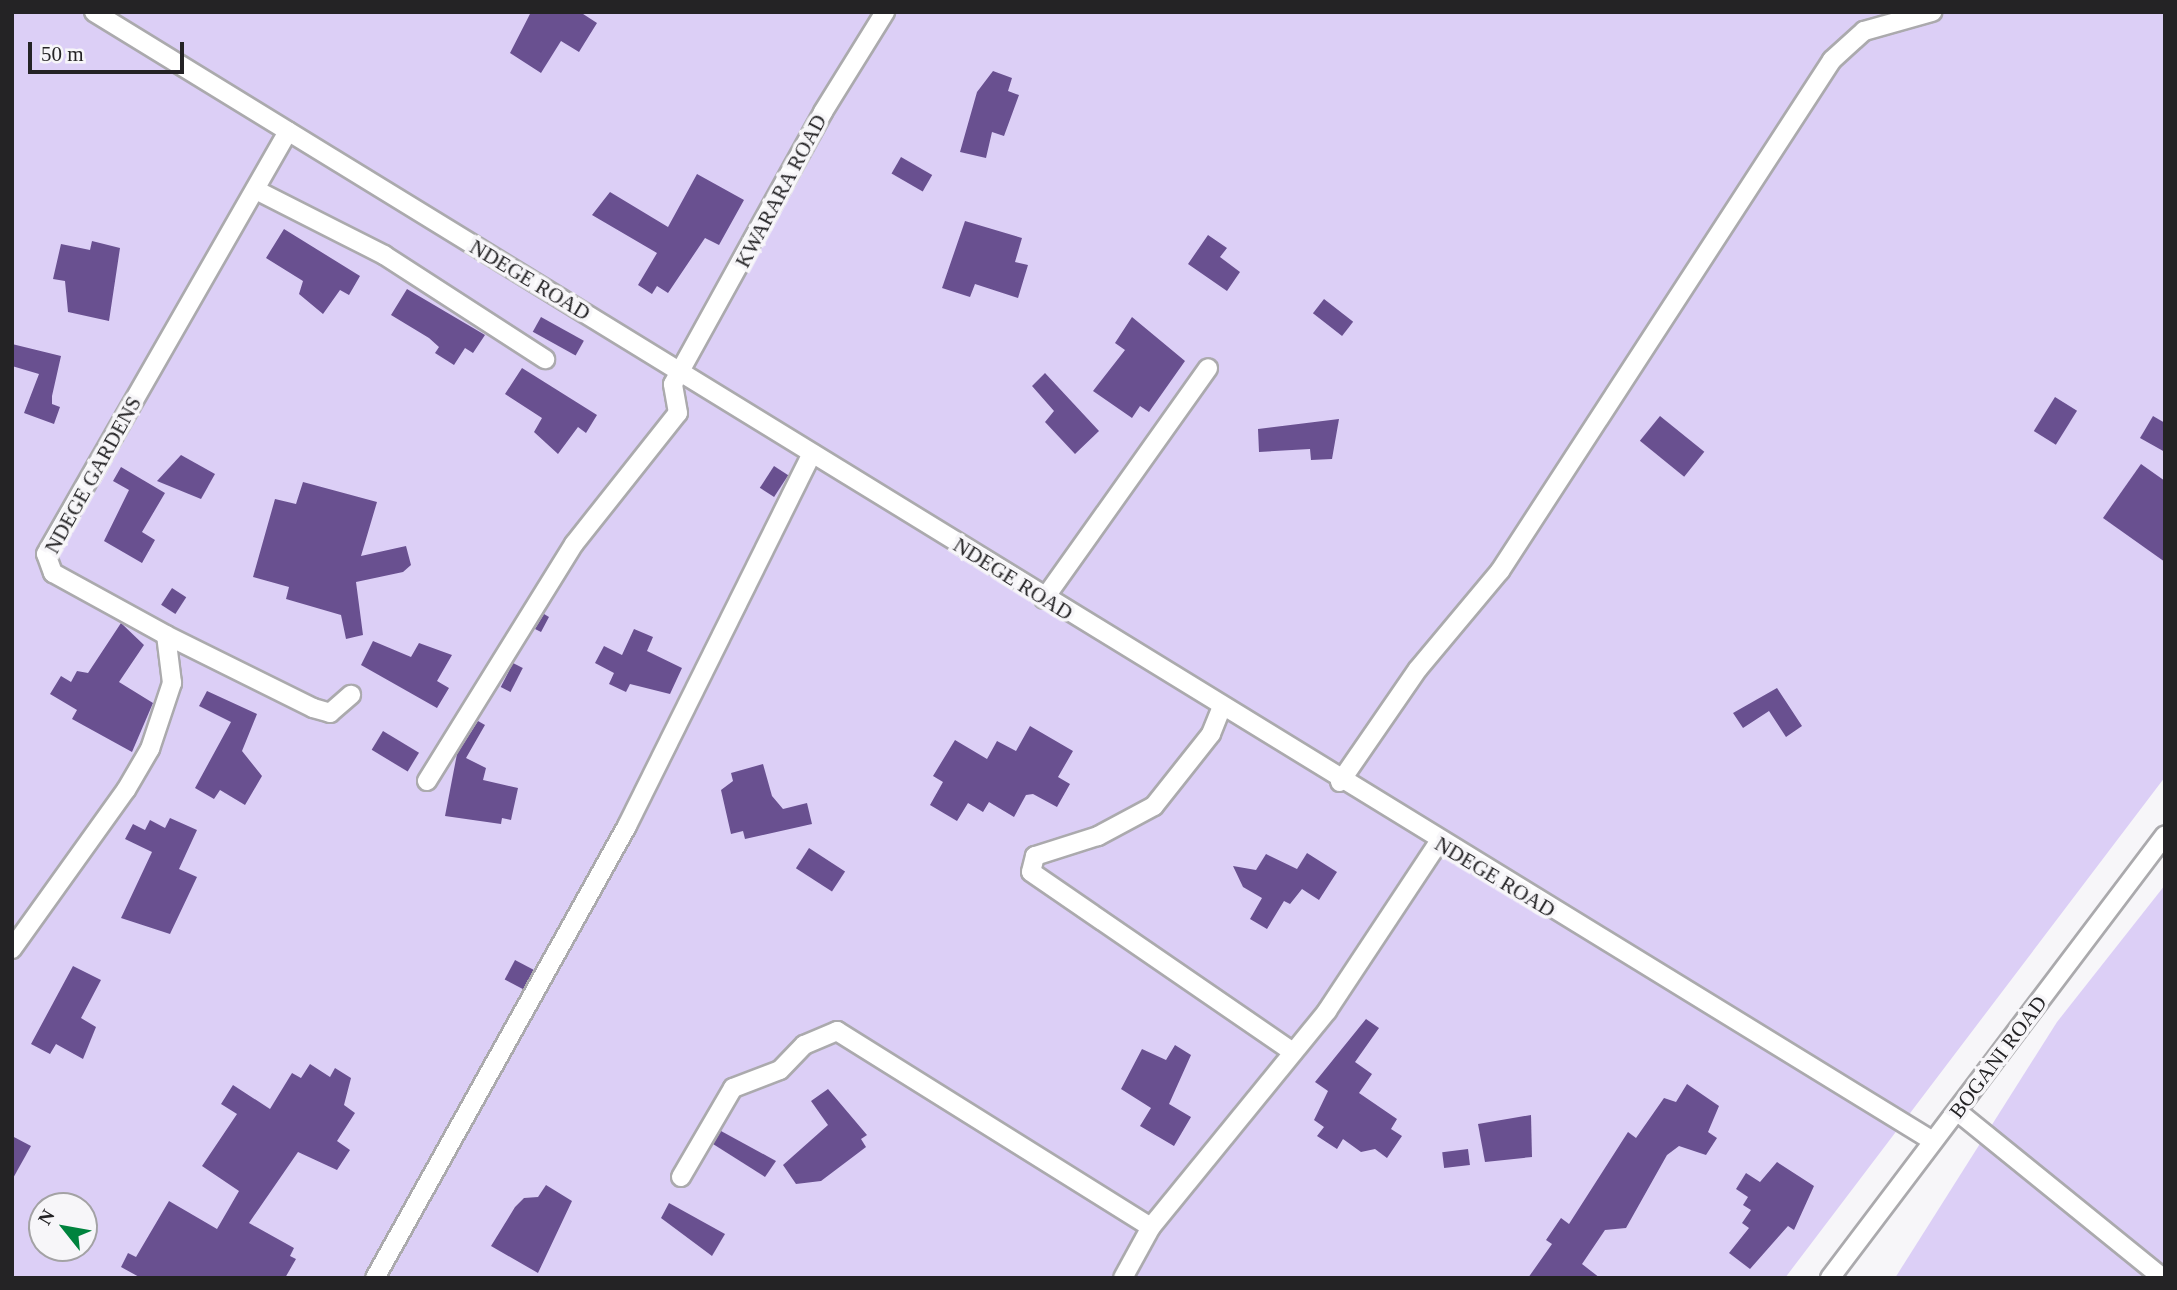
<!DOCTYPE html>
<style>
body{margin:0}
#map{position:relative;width:2177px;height:1290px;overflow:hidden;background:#f7f6f9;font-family:"Times New Roman",serif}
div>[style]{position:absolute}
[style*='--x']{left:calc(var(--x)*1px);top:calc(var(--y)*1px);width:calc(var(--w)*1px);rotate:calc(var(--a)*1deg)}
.green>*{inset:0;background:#dccff6}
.building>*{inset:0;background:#695090;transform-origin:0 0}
.roads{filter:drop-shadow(2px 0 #abaaad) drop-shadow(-2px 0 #abaaad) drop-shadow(0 2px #abaaad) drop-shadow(0 -2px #abaaad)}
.minor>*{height:18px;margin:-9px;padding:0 9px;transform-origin:9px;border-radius:9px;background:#fff}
span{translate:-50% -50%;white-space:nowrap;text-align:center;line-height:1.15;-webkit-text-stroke:7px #f7f6f9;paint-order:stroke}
.street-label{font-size:21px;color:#242325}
.frame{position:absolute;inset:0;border:14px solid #242325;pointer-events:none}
.north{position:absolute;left:28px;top:1192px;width:70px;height:70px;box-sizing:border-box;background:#f7f6f9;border:2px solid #a3a2a4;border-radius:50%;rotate:301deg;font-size:19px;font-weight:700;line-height:28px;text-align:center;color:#242325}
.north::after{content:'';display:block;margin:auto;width:24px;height:32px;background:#00833e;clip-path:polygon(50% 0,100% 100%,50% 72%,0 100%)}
.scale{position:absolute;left:28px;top:42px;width:156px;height:32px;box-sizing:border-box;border:4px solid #242325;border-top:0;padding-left:9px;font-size:21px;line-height:24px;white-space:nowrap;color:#242325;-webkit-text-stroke:5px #f7f6f9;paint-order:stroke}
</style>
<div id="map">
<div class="green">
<div style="clip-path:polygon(evenodd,12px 12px,2165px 12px,2165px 777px,1785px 1278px,12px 1278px,12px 12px,42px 1206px,84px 1206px,84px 1248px,42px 1248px,42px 1206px)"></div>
<div style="clip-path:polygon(2165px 885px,2165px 1278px,1895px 1278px,2057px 1022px)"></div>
</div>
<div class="building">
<div style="clip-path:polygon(531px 12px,580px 12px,597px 23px,579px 52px,561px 41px,541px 73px,510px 53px)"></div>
<div style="clip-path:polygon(993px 71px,1012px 78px,1008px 91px,1019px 95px,1004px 136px,992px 132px,986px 158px,960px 152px,977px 92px)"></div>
<div style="left:901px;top:157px;width:36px;height:19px;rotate:30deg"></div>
<div style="clip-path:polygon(697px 174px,744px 200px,719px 245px,705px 238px,668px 293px,657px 286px,652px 294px,638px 285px,657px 253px,592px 215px,610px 192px,668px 227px)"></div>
<div style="clip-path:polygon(965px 221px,1022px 238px,1015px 262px,1028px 265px,1018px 298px,975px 284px,970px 297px,942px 288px)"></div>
<div style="clip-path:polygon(284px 229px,360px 276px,349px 295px,340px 290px,323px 314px,299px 294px,303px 281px,266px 258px)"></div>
<div style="clip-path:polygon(1208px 235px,1227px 248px,1220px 257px,1240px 272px,1227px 291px,1188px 264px)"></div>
<div style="clip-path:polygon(92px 241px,120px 248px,109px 321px,68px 312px,65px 281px,53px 279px,61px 244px,90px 250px)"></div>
<div style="clip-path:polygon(407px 289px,485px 335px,473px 353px,465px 348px,454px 365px,435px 353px,439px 347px,429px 338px,391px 315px)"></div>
<div style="left:1324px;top:299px;width:37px;height:18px;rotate:38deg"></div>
<div style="left:541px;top:317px;width:49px;height:17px;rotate:29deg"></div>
<div style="clip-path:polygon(1132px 317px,1185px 361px,1149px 412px,1140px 406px,1132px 418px,1093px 391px,1125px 350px,1115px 343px)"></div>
<div style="clip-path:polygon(12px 344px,61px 356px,52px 396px,52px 404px,60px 407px,54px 424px,24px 413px,39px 374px,12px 366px)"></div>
<div style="clip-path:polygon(522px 368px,597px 415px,586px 433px,578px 427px,558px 454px,534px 432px,542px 418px,505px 394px)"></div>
<div style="clip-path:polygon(1045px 373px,1099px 431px,1075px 454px,1045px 422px,1054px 411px,1032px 386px)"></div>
<div style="left:2055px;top:397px;width:26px;height:40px;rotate:32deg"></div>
<div style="left:1660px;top:416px;width:57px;height:32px;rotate:39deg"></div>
<div style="clip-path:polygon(2153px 416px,2165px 423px,2165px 452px,2140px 438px)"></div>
<div style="clip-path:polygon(1339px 419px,1332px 459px,1311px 460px,1310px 449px,1259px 452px,1258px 429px)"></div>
<div style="clip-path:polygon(181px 455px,215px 474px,201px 499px,157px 481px)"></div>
<div style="clip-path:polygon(2141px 464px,2165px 481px,2165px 562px,2103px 518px)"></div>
<div style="left:774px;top:466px;width:17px;height:26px;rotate:33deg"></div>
<div style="clip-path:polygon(121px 467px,165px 493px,142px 532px,155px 540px,142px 563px,104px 541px,129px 490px,113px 481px)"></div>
<div style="clip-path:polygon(303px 482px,377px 502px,361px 556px,406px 546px,411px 565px,403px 572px,356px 582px,363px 635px,346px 639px,341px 615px,286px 599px,289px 587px,253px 577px,275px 499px,296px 504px)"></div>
<div style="left:172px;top:588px;width:17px;height:20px;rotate:33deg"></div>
<div style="clip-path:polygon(544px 614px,549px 617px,541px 632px,535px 629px)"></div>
<div style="clip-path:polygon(121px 623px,144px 645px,119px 682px,153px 703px,132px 752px,72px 719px,77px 710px,50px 694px,61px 676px,71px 682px,77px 671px,88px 673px)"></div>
<div style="clip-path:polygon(634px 629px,653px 637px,647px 651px,682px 668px,670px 694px,630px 684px,626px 692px,609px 684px,614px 673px,595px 663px,604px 646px,622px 655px)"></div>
<div style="clip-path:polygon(373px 641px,411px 657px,419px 643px,452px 655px,437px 681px,449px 688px,437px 708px,361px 665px)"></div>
<div style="left:513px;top:663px;width:11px;height:27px;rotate:27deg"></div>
<div style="clip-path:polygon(1777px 688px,1802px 726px,1786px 737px,1769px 711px,1743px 728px,1733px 713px)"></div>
<div style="clip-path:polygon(207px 691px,257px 714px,242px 751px,262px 776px,245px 805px,220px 790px,214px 799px,195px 788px,231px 722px,199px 706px)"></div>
<div style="clip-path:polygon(478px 721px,485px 725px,466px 758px,486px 768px,483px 780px,518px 788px,511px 820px,502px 818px,501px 824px,445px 816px,457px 754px)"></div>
<div style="clip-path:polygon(1030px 726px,1073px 751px,1058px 777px,1070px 784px,1057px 807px,1033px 794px,1026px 795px,1014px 817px,989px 802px,983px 812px,968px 803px,957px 821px,930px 805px,943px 782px,933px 776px,955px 740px,987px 759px,997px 741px,1016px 751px)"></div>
<div style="left:383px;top:731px;width:42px;height:22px;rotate:31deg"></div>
<div style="clip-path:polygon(763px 764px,772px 796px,783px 809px,807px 803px,812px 824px,745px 839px,743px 831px,731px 834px,721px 790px,733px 781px,731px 773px)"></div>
<div style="clip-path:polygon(170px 818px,197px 830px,179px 869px,197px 877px,170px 934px,121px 918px,152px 852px,125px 839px,133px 824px,145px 830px,150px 820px,165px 828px)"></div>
<div style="left:809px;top:848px;width:43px;height:24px;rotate:33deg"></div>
<div style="clip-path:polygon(1307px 853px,1337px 872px,1319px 900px,1302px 889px,1290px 904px,1284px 901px,1267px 929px,1250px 919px,1262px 898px,1243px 887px,1233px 866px,1256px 870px,1266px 854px,1297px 869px)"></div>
<div style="left:515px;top:960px;width:21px;height:22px;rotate:28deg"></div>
<div style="clip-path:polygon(73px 966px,101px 980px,81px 1018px,96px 1027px,83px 1059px,56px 1044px,50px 1054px,31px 1044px)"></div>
<div style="clip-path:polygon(1366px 1019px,1379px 1028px,1355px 1062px,1372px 1074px,1359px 1093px,1397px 1119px,1391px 1129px,1402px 1136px,1387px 1158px,1375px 1149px,1361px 1152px,1343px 1139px,1337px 1149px,1317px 1136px,1324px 1127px,1314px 1120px,1328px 1091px,1315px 1082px)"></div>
<div style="clip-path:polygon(1175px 1045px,1191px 1055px,1169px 1104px,1191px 1117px,1174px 1146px,1140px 1126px,1151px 1108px,1121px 1089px,1142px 1049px,1166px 1060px)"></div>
<div style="clip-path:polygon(310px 1064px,330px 1077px,335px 1068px,351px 1078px,344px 1105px,355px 1113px,337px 1141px,350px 1150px,337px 1170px,298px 1152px,249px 1223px,294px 1248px,290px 1256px,296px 1259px,285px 1278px,141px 1278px,121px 1267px,128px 1253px,136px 1257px,169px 1201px,217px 1229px,239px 1191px,202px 1166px,237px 1114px,221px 1104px,233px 1085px,270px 1109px,292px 1073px,301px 1078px)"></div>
<div style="clip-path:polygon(1687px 1084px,1719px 1106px,1708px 1132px,1717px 1138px,1706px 1155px,1679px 1146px,1667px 1155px,1626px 1228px,1605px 1230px,1582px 1264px,1600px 1278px,1528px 1278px,1552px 1244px,1546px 1240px,1561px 1218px,1569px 1224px,1628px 1132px,1636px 1138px,1664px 1098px,1676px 1102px)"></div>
<div style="clip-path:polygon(828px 1089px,867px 1135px,861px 1139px,866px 1147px,821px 1181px,796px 1184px,783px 1165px,828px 1125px,811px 1101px)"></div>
<div style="clip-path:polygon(1531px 1115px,1532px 1157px,1485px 1162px,1478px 1124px)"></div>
<div style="clip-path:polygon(721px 1131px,776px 1161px,765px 1177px,713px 1144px)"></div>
<div style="clip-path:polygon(12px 1136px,31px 1146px,12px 1180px)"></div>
<div style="left:1468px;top:1149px;width:16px;height:26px;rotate:83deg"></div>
<div style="clip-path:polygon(1777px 1162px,1814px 1186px,1794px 1230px,1788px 1226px,1750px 1269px,1729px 1253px,1749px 1228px,1742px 1223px,1751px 1210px,1743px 1205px,1748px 1197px,1736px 1189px,1746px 1173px,1760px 1182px)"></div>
<div style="clip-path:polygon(546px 1185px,572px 1201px,538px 1273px,491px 1246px,515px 1207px,524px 1198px,538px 1197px)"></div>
<div style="clip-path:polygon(669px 1203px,725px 1234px,712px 1256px,661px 1218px)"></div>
</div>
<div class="roads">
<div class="minor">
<div style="--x:94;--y:12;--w:2158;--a:31.55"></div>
<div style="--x:256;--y:190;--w:144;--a:26.9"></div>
<div style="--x:384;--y:255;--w:192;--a:32.9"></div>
<div style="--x:1044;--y:599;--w:283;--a:-54.6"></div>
<div style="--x:166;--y:635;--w:164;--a:26.4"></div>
<div style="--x:313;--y:708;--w:18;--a:16"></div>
<div style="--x:330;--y:713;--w:28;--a:-41"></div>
<div style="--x:1221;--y:709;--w:27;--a:112"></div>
<div style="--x:1211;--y:734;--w:92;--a:128.4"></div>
<div style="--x:1154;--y:806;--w:64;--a:151.8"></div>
<div style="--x:1098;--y:836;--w:66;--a:162.4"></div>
<div style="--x:1035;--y:856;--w:16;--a:104"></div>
<div style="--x:1031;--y:872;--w:318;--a:34.5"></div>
<div style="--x:427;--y:781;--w:279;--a:-58.2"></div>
<div style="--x:574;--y:544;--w:167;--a:-51.6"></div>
<div style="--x:678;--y:413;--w:29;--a:-100"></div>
<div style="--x:673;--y:384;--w:311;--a:-61.1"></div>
<div style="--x:823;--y:112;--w:118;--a:-58.2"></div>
<div style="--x:1340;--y:782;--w:137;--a:-55.4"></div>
<div style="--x:1418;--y:669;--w:128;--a:-50.1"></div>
<div style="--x:1500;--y:571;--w:609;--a:-56.99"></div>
<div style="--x:1832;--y:60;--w:43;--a:-42.2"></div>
<div style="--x:1864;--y:31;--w:71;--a:-15.6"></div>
<div style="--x:12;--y:949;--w:196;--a:-54.4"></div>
<div style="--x:126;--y:790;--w:48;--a:-59.7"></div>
<div style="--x:150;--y:749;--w:70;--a:-71.6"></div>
<div style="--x:172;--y:683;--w:48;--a:-97.1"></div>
<div style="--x:166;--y:635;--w:129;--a:-151.2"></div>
<div style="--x:53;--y:573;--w:20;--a:-110"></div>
<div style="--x:46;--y:554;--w:487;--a:-60.2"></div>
<div style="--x:1958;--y:1112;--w:264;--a:39"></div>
<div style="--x:681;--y:1177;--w:103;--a:-59.7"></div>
<div style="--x:733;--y:1088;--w:50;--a:-21"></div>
<div style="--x:780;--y:1070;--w:35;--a:-46"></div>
<div style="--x:804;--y:1045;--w:36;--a:-23"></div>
<div style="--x:837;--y:1031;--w:370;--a:32"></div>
<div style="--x:1151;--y:1227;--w:58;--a:118.8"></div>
<div style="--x:1151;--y:1227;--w:279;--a:-50.8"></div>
<div style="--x:1327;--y:1011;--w:203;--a:-56.5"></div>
<div style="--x:375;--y:1278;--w:518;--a:-60.86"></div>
<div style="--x:627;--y:826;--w:416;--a:-63.6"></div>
<div style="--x:1830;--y:1278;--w:555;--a:-52.9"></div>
</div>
</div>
<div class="street-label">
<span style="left:781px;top:191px;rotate:-62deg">KWARARA ROAD</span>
<span style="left:530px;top:280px;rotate:31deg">NDEGE ROAD</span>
<span style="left:93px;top:475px;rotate:-61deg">NDEGE GARDENS</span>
<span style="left:1013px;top:579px;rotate:32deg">NDEGE ROAD</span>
<span style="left:1495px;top:877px;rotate:31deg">NDEGE ROAD</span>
<span style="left:1998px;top:1057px;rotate:-53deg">BOGANI ROAD</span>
</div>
<div class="frame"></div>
<div class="north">N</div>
<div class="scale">50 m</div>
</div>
